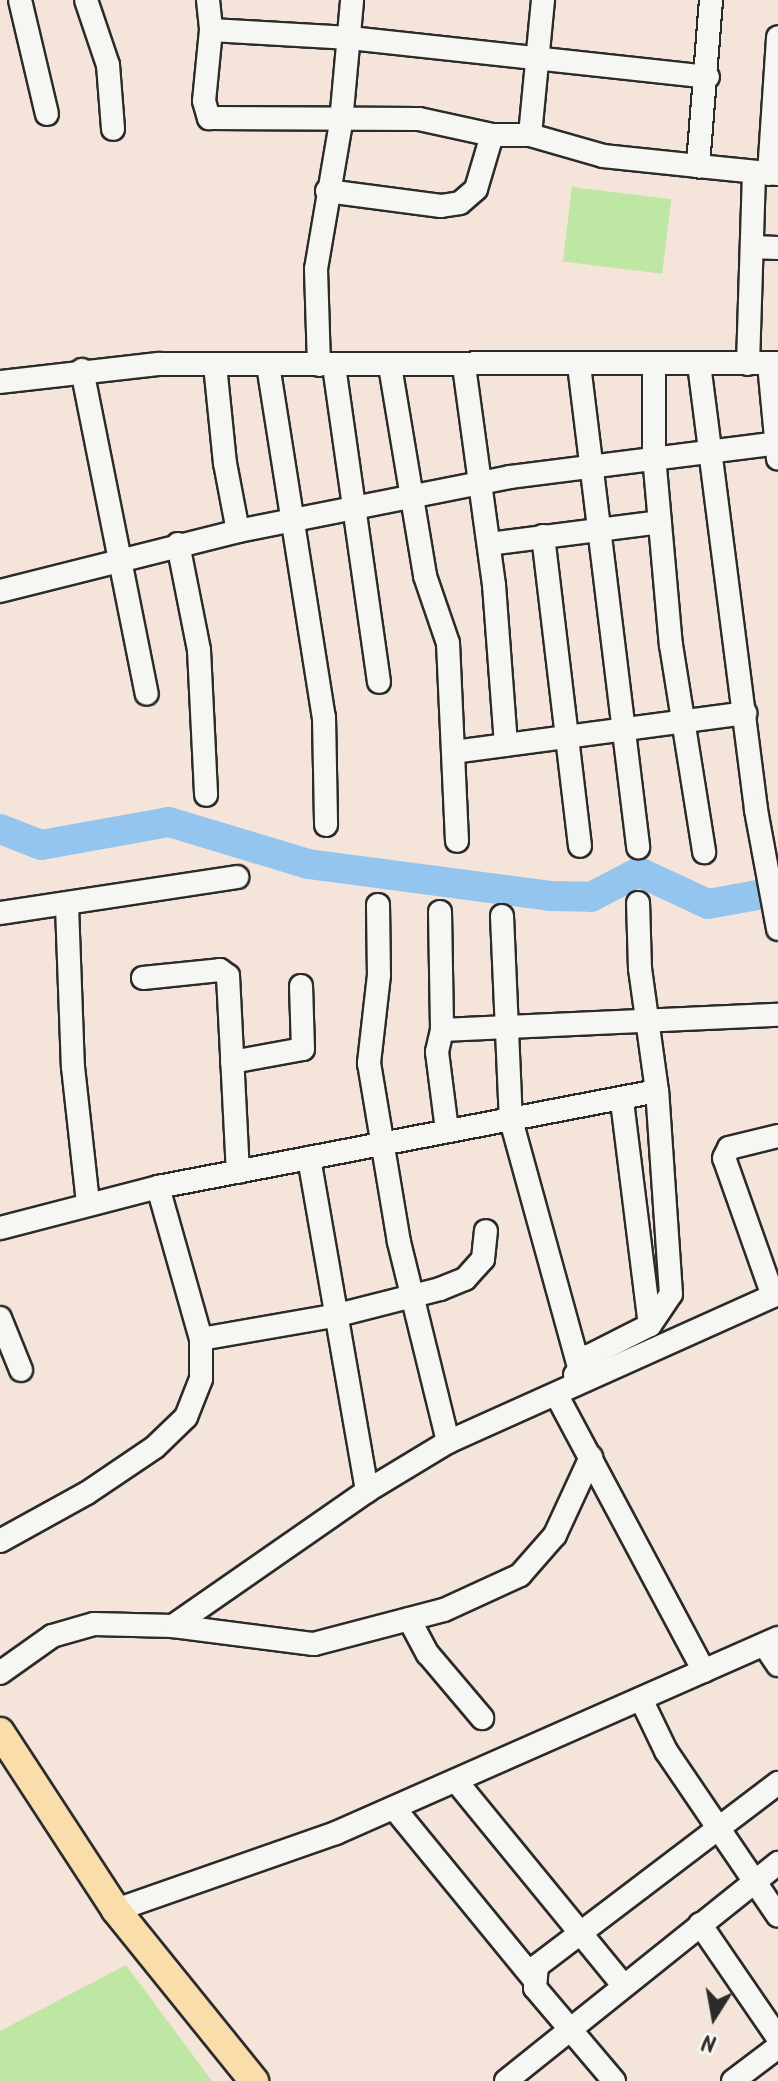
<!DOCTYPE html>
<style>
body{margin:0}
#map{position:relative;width:778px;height:2081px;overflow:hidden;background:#f4e4da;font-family:Kalam,sans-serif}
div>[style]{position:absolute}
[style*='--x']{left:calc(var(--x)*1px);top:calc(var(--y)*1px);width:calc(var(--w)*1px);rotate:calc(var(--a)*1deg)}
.green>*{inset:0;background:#bde7a3;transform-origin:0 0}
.river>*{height:30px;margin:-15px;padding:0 15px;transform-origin:15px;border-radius:15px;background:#93c5ef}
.roads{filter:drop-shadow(2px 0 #2b2b2b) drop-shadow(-2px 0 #2b2b2b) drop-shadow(0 2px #2b2b2b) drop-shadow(0 -2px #2b2b2b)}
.minor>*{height:22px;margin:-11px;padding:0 11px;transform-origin:11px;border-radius:11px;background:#f6f6f2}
.major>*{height:28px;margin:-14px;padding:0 14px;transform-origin:14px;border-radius:14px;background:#f9deab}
span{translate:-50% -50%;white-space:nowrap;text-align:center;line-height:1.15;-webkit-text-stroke:6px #f6f6f2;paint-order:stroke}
.north{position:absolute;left:674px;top:1977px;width:80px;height:80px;-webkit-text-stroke:6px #f6f6f2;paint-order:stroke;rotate:191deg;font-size:22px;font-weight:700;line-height:32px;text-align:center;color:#2b2b2b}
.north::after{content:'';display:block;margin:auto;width:28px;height:36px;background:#2b2b2b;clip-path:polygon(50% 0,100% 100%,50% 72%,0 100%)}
</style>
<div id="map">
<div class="green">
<div style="left:572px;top:187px;width:100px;height:75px;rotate:7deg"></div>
<div style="clip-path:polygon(126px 1965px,212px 2081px,0 2081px,0 2031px)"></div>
</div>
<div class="river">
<div style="--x:0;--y:829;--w:44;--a:21.3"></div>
<div style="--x:41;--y:845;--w:130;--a:-10.2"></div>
<div style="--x:169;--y:822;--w:145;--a:16.8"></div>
<div style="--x:308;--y:864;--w:246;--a:7.5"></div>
<div style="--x:552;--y:896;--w:39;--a:1"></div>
<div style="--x:591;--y:897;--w:54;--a:-27.5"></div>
<div style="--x:639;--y:872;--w:76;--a:24.9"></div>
<div style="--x:708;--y:904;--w:56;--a:-10.3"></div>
</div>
<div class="roads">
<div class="minor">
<div style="--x:20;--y:0;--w:117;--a:76.7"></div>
<div style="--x:86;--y:0;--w:69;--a:71.3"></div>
<div style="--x:108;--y:65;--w:64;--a:85.5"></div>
<div style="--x:208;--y:0;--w:30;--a:84"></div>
<div style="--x:211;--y:30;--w:71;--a:95.6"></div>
<div style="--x:204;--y:101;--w:18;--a:74"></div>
<div style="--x:209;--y:118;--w:210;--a:0.3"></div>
<div style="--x:419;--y:119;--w:75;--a:12.4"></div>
<div style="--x:711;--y:0;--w:167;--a:94.5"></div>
<div style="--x:698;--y:166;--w:80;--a:5.7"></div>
<div style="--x:211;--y:30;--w:139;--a:3.3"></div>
<div style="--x:350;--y:38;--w:360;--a:6.2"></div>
<div style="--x:530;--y:135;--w:76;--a:16"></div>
<div style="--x:603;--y:156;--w:96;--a:6"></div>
<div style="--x:769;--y:174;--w:137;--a:-86.2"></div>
<div style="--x:327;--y:191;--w:115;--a:7.5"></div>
<div style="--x:441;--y:206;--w:19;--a:-9"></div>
<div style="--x:460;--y:203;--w:21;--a:-41"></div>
<div style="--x:476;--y:189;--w:56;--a:-73.5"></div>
<div style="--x:492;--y:135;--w:38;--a:0"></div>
<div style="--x:530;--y:135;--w:136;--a:-84.5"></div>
<div style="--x:752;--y:247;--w:26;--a:2"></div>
<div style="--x:654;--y:364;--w:92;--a:90"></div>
<div style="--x:654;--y:456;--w:190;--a:84.9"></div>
<div style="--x:671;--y:645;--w:210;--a:80.9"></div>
<div style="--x:699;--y:364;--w:450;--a:82.7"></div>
<div style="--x:756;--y:810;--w:121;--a:79.5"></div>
<div style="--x:748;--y:364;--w:191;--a:-88.2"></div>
<div style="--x:769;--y:364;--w:95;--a:84.6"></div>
<div style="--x:215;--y:365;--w:99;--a:84.2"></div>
<div style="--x:225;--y:463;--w:69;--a:79.2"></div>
<div style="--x:268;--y:365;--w:356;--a:81"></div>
<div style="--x:324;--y:717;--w:108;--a:88.9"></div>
<div style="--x:319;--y:365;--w:96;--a:-91.8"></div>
<div style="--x:316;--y:269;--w:149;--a:-80.3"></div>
<div style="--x:341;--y:122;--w:122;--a:-84.8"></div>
<div style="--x:579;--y:365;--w:486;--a:83"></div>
<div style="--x:334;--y:366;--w:319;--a:81.9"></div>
<div style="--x:390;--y:366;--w:213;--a:80.5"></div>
<div style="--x:425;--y:576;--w:71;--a:71.1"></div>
<div style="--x:448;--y:643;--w:198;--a:87.4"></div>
<div style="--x:464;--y:366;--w:221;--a:82.2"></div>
<div style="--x:494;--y:585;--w:160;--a:85.7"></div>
<div style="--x:82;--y:370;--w:330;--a:78.7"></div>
<div style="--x:0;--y:382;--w:159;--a:-6.5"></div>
<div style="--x:158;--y:364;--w:620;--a:-0.09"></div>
<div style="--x:543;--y:536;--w:312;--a:83.2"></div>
<div style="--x:178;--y:544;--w:108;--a:78.8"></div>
<div style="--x:199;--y:650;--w:145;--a:87.2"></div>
<div style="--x:489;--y:544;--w:172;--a:-7.3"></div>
<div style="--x:0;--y:591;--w:245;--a:-14.1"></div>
<div style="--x:238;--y:531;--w:277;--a:-11.2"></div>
<div style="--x:510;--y:477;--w:270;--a:-7.2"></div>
<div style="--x:454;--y:752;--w:294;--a:-7.6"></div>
<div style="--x:378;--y:905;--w:70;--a:89.2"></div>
<div style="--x:379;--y:975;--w:89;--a:96.5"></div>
<div style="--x:369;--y:1063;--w:181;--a:80.5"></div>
<div style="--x:399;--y:1242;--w:206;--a:76.2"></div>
<div style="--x:67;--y:906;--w:161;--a:87.9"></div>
<div style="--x:73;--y:1067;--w:136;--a:83.7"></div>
<div style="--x:440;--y:912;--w:118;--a:89"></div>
<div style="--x:442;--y:1030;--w:23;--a:103"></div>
<div style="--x:437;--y:1052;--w:79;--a:82.7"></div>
<div style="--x:0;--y:913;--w:240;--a:-8.6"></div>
<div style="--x:502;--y:916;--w:204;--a:87.5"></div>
<div style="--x:511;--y:1120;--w:256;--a:74.6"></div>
<div style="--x:143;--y:978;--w:77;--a:-5.9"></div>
<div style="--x:220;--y:970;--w:10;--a:37"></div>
<div style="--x:228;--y:976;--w:196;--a:87.1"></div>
<div style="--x:442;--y:1030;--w:336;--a:-2.6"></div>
<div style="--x:232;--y:1062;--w:72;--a:-10.4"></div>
<div style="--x:303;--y:1049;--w:63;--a:-91.8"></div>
<div style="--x:622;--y:1101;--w:226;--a:82.9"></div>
<div style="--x:309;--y:1158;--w:338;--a:80.1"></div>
<div style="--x:0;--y:1228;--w:163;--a:-14.5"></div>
<div style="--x:158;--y:1187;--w:508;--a:-10.89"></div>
<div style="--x:657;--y:1091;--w:123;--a:-97.9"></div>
<div style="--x:640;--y:969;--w:66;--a:-91.7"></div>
<div style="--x:773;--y:1296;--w:146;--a:-109.5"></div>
<div style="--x:724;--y:1158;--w:11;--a:-63"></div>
<div style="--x:729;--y:1148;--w:50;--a:-13.8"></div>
<div style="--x:0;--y:1318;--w:56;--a:68"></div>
<div style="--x:201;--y:1339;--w:139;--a:-9.9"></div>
<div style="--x:338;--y:1315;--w:105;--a:-14.3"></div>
<div style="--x:440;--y:1289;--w:27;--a:-22"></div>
<div style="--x:465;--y:1279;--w:27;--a:-48"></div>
<div style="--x:483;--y:1259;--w:28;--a:-84"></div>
<div style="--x:575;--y:1375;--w:24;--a:-54"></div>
<div style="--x:589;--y:1356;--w:68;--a:-26.9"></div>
<div style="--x:650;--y:1325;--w:37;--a:-56"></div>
<div style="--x:671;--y:1294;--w:203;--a:-93.9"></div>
<div style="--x:556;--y:1394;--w:314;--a:61.9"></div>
<div style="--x:0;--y:1541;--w:99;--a:-28.9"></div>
<div style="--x:87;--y:1493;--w:82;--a:-34.1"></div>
<div style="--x:155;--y:1447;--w:43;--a:-44.1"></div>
<div style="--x:186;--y:1417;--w:41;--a:-68.5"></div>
<div style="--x:201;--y:1379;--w:40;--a:-90"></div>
<div style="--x:201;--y:1339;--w:158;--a:-105.8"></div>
<div style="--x:409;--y:1619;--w:40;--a:62"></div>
<div style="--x:428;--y:1654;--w:84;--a:49.8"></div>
<div style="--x:173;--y:1626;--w:142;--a:7.3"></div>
<div style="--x:314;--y:1644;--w:134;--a:-14.7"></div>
<div style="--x:444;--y:1610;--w:84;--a:-24.7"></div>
<div style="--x:520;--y:1575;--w:53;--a:-48.8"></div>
<div style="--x:555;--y:1535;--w:86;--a:-65.2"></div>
<div style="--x:765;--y:1646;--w:23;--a:56"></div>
<div style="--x:0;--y:1673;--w:64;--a:-35.4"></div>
<div style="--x:52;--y:1636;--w:44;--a:-15.9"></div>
<div style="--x:94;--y:1624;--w:79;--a:1.5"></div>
<div style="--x:173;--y:1626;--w:236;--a:-34.8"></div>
<div style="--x:367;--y:1491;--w:95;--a:-31.2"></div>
<div style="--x:448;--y:1442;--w:362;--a:-24.2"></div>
<div style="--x:641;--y:1699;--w:58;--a:64.3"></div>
<div style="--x:666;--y:1751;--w:199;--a:55.8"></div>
<div style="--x:456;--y:1781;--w:264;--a:50.7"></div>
<div style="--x:394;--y:1808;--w:220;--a:50.7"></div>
<div style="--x:116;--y:1910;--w:233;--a:-19.3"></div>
<div style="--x:336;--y:1833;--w:483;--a:-23.8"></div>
<div style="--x:700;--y:1924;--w:138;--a:55.6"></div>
<div style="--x:506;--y:2081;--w:349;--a:-38.7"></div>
<div style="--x:614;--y:2081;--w:122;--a:-130.3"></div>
<div style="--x:535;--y:1988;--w:22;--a:-85"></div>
<div style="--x:537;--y:1966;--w:303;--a:-37.2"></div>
<div style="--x:733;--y:2081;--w:56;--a:-37.1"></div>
</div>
<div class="major">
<div style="--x:0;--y:1732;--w:212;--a:56.9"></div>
<div style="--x:116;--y:1910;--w:220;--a:51.1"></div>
</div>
</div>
<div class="north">N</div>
</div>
